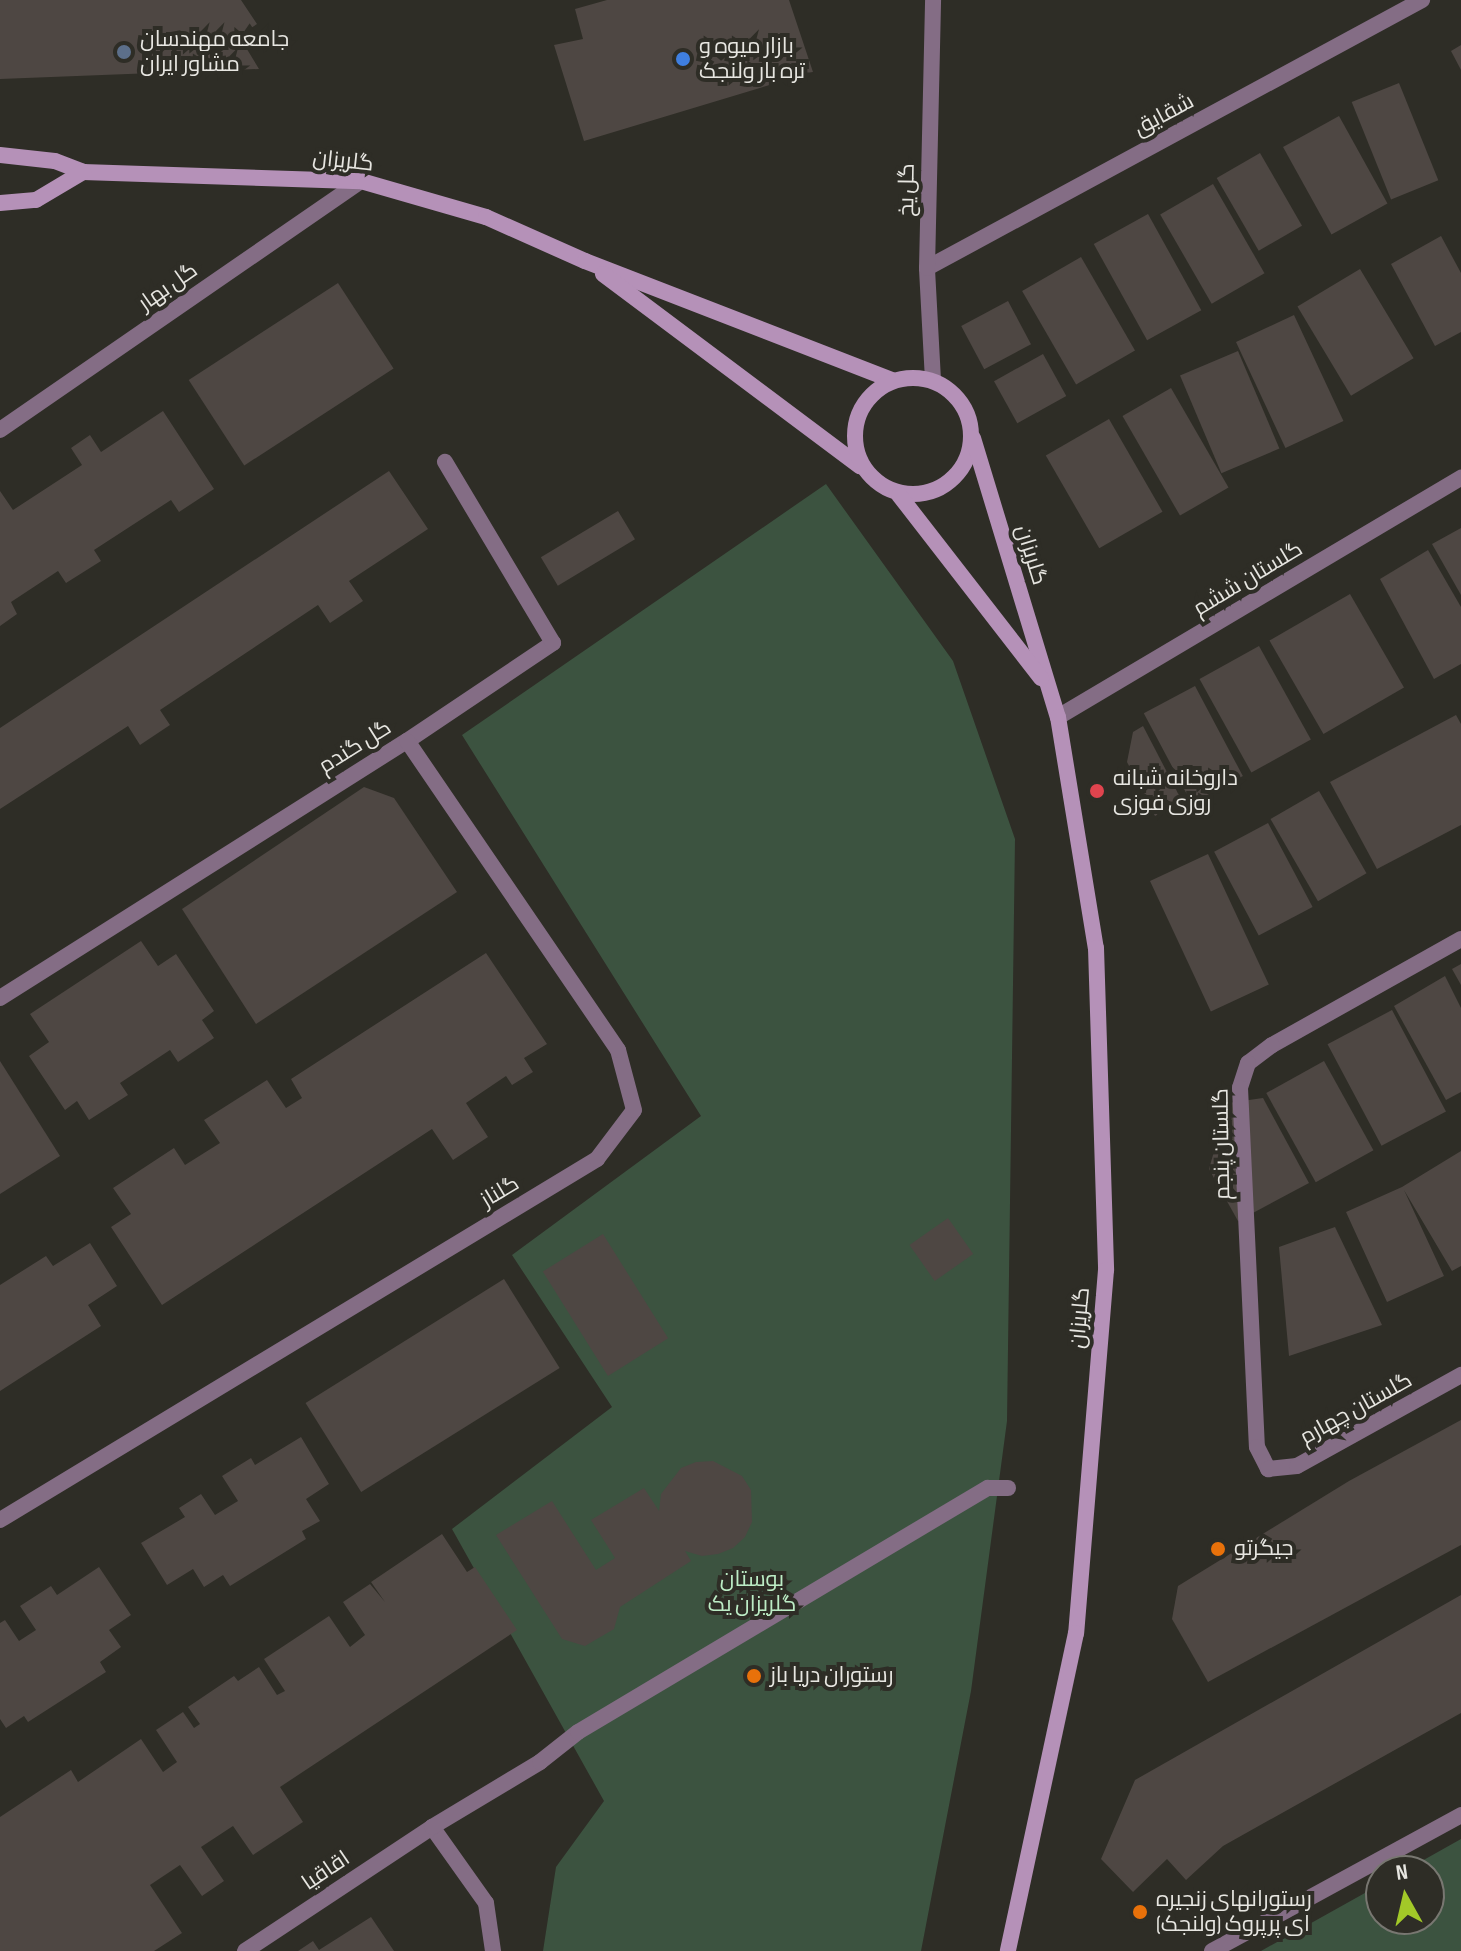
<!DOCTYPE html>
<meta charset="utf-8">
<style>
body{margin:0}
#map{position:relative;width:1461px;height:1951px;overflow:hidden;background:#2e2d26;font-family:"Sofia Sans Condensed",Cairo,sans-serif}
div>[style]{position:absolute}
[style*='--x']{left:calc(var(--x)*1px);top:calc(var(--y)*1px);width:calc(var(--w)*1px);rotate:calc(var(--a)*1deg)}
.green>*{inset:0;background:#3c5340}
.building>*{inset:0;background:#4e4743;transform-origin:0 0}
.street>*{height:16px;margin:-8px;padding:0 8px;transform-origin:8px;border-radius:8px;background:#846d85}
.secondary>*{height:16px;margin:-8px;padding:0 8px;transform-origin:8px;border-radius:8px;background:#b591b8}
.secondary>.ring{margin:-8px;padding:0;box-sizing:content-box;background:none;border:16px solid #b591b8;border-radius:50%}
.dots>*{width:22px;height:22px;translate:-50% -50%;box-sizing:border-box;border:4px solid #2e2d26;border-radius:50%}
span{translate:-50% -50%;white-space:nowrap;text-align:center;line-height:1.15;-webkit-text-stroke:8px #2e2d26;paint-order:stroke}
.poi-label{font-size:22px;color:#e7e6e1}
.left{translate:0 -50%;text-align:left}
.street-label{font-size:22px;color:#e7e6e1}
.park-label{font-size:22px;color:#bcecc5}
.north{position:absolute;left:1365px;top:1855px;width:80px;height:80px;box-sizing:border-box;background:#2e2d26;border:2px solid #787771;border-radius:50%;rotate:352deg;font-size:22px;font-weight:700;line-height:32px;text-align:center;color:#e7e6e1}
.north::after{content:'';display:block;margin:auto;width:28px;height:36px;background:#a2c928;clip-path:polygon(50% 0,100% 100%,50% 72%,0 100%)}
</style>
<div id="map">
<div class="green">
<div style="clip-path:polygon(826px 484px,953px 661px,1015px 839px,1007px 1421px,971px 1691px,921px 1951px,543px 1951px,556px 1867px,604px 1801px,452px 1529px,612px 1407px,512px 1255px,701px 1116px,462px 735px)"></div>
<div style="clip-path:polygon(1461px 1839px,1461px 1951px,1261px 1951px,1381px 1884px,1381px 1919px,1429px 1919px,1429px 1871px,1404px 1871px)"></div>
</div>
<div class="building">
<div style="clip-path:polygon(0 0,241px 0,257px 24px,239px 36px,259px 69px,0 79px)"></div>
<div style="clip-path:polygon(607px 0,789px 0,813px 72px,584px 141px,554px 45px,583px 39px,575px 9px)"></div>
<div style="clip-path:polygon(1461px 45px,1461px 70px,1451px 51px)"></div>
<div style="left:1399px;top:83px;width:105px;height:51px;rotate:68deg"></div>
<div style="left:1339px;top:116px;width:100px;height:64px;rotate:61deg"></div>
<div style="left:1260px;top:153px;width:84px;height:50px;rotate:60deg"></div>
<div style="left:1213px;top:184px;width:103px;height:61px;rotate:60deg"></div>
<div style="left:1148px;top:214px;width:110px;height:62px;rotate:61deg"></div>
<div style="clip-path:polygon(1441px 236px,1461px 273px,1461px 332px,1435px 346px,1391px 264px)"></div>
<div style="left:1081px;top:257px;width:108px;height:68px;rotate:60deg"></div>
<div style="left:1360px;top:269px;width:104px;height:73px;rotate:59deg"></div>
<div style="left:338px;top:283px;width:102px;height:178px;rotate:57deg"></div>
<div style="left:1008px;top:301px;width:49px;height:53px;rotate:62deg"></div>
<div style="left:1294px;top:315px;width:117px;height:64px;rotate:65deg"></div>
<div style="left:1238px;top:351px;width:106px;height:63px;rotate:67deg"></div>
<div style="left:1043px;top:354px;width:48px;height:56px;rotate:61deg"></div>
<div style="left:1171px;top:388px;width:115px;height:56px;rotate:60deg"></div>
<div style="clip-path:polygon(163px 411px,214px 489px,179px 512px,171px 500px,94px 550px,101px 561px,66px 583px,58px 571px,11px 602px,17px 614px,0 626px,0 491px,13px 510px,82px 465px,71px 448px,90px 435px,101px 452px)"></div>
<div style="left:1109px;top:419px;width:107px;height:73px;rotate:60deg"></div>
<div style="clip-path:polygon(389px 471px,428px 529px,349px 581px,363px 601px,330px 623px,318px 605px,160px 710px,170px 725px,140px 745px,128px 726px,0 809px,0 728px)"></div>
<div style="left:618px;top:511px;width:33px;height:90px;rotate:59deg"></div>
<div style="clip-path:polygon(1461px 528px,1461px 595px,1432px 544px)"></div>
<div style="clip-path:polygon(1428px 550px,1461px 607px,1461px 664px,1434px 679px,1380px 579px)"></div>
<div style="left:1350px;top:594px;width:108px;height:93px;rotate:60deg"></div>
<div style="left:1259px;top:646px;width:107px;height:68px;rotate:61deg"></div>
<div style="left:1195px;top:686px;width:102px;height:58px;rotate:62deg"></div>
<div style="clip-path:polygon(1456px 715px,1461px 724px,1461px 825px,1377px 869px,1330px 782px)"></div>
<div style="clip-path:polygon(1143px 726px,1182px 801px,1155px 816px,1127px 762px,1133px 732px)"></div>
<div style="clip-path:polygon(364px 787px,394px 798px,457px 892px,256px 1024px,182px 909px)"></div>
<div style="left:1319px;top:791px;width:95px;height:56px;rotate:60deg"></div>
<div style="left:1268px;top:823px;width:95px;height:61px;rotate:62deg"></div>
<div style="left:1208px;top:854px;width:144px;height:64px;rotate:65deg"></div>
<div style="clip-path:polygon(141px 941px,158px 966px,176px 954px,214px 1011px,202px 1020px,214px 1038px,178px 1062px,170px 1050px,120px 1083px,128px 1095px,89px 1120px,77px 1101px,65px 1110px,29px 1056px,49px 1042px,30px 1014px)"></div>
<div style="clip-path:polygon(486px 953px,547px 1044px,524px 1058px,533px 1072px,512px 1085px,506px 1076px,466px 1103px,488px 1137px,453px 1160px,432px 1129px,162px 1305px,111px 1227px,131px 1214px,113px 1188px,174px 1148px,185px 1165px,220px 1143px,204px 1120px,267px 1080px,286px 1108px,302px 1098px,291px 1079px)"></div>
<div style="clip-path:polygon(1461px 964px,1461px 985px,1452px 969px)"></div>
<div style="clip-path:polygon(1445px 976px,1461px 1008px,1461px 1092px,1446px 1100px,1394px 1006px)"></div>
<div style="left:1392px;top:1010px;width:115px;height:73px;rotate:62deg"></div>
<div style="clip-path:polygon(0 1061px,60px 1156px,0 1194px)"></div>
<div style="left:1324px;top:1061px;width:102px;height:66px;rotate:61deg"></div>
<div style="clip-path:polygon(1263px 1098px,1309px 1183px,1238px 1221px,1209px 1169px,1228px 1103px)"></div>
<div style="clip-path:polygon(1461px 1151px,1461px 1266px,1452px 1271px,1404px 1190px,1444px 1276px,1387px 1302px,1346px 1212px,1402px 1187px)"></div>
<div style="left:948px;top:1218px;width:44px;height:47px;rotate:55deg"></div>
<div style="clip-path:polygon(1335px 1227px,1382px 1325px,1289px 1356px,1279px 1247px)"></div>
<div style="left:603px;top:1234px;width:123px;height:71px;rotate:58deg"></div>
<div style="clip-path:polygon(90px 1243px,117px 1286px,88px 1305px,101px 1326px,0 1391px,0 1285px,46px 1256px,53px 1266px)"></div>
<div style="left:504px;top:1279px;width:105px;height:234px;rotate:58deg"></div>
<div style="clip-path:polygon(1461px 1420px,1461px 1545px,1208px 1682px,1172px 1619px,1178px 1586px,1349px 1481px)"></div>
<div style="clip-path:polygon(301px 1437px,329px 1484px,306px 1499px,320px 1521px,302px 1531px,306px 1539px,230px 1586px,223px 1575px,204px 1587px,193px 1569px,167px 1585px,141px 1543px,185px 1517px,179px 1508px,201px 1494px,215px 1515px,238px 1501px,222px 1476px,251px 1458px,255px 1465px)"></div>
<div style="clip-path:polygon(713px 1461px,742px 1476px,751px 1490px,752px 1522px,745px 1537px,733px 1548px,718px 1554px,702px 1556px,685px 1551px,691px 1561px,620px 1607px,614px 1629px,585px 1646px,562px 1639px,496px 1535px,552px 1501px,596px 1570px,615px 1558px,591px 1520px,644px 1488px,659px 1511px,661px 1494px,681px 1468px,696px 1462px)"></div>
<div style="clip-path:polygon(442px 1534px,467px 1572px,475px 1567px,517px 1630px,280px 1787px,303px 1822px,253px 1855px,233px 1826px,201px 1847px,224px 1881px,202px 1896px,180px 1865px,150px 1885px,182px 1933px,154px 1951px,0 1951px,0 1817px,71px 1770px,78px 1782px,141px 1739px,163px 1772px,177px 1762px,156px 1730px,183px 1712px,194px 1728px,200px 1724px,188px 1707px,234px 1676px,238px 1681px,259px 1667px,277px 1695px,285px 1691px,264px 1659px,329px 1616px,350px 1647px,365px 1635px,343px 1602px,370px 1584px,385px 1602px,371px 1582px)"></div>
<div style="clip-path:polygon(99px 1567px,131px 1615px,109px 1630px,121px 1647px,100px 1662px,106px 1672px,28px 1722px,24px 1716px,6px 1728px,0 1719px,0 1623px,5px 1620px,19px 1641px,36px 1630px,20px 1606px,51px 1586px,57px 1595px)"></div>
<div style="clip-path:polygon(1461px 1595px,1461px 1713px,1223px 1846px,1186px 1880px,1167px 1859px,1133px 1892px,1101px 1859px,1135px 1780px)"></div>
<div style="clip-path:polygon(371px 1917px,394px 1951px,298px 1951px,313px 1941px,319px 1950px)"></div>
</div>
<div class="street">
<div style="--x:927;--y:268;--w:563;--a:-28.43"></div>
<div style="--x:933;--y:380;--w:112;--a:-93.1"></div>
<div style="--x:927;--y:268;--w:268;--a:-88.7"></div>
<div style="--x:0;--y:430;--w:439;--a:-34.6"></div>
<div style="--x:1058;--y:717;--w:469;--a:-30.7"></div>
<div style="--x:1461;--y:939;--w:217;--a:150.7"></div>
<div style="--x:1272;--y:1045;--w:30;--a:143"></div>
<div style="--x:1248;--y:1063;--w:26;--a:108"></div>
<div style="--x:1240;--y:1088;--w:359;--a:87.3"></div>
<div style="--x:1257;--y:1447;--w:25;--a:63"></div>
<div style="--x:1268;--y:1469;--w:29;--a:-6"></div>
<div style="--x:1297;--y:1466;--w:188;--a:-29"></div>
<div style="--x:0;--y:998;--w:481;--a:-32.3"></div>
<div style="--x:407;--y:741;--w:176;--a:-33.9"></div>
<div style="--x:553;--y:643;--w:211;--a:-120.8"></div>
<div style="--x:0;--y:1520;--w:698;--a:-31.16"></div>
<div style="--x:597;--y:1159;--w:61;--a:-52.9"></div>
<div style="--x:634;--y:1110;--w:62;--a:-104.9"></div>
<div style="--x:618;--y:1050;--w:374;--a:-124.3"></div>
<div style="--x:432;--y:1827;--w:93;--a:54.6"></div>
<div style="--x:486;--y:1903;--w:49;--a:81.7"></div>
<div style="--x:245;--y:1951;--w:224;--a:-33.5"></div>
<div style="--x:432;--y:1827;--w:126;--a:-31"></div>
<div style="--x:540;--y:1762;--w:48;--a:-38.3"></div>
<div style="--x:578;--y:1732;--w:477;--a:-30.8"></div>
<div style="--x:988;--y:1488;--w:20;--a:0"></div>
<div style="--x:1212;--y:1951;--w:284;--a:-28.6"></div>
</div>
<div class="secondary">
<div style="--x:0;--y:155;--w:55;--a:6.2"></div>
<div style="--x:55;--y:161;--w:30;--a:21"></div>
<div style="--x:83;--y:172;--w:278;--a:1.9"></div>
<div style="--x:361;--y:181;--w:130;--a:16.1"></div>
<div style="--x:486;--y:217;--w:108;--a:24"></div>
<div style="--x:585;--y:261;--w:329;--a:21.2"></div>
<div style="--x:0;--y:203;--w:36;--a:-5"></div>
<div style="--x:36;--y:200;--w:55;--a:-30.8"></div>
<div style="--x:603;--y:274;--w:321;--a:36.8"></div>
<div class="ring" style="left:855px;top:378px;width:100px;height:100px"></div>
<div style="--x:973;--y:438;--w:292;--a:73.1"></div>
<div style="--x:1058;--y:717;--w:234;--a:80.7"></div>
<div style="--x:1096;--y:948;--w:322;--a:88.2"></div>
<div style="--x:1106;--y:1270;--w:364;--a:94.7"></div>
<div style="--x:1076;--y:1633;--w:325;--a:102.1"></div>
<div style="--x:899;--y:495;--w:232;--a:52.2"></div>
</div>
<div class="dots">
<div style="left:124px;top:52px;background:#5c6f8a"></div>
<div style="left:683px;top:59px;background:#3f7fe0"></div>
<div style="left:1097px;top:791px;background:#e0444e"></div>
<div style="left:1218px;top:1549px;background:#e8710a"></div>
<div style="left:754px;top:1676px;background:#e8710a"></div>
<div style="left:1140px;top:1912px;background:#e8710a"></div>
</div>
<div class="poi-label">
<span class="left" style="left:140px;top:52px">جامعه مهندسان<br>مشاور ایران</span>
<span class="left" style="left:699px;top:59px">بازار میوه و<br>تره بار ولنجک</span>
<span class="left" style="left:1113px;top:791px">داروخانه شبانه<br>روزی فوزی</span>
<span class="left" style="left:1234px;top:1549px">جیگرتو</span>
<span class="left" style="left:770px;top:1676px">رستوران دریا باز</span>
<span class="left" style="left:1156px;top:1912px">رستورانهای زنجیره<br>ای پرپروک (ولنجک)</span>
</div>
<div class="street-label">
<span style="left:1164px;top:115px;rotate:-28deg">شقایق</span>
<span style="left:343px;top:161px;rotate:6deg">گلریزان</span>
<span style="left:907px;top:190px;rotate:-89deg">گل یخ</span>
<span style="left:168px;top:287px;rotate:-35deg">گل بهار</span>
<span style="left:1031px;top:555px;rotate:73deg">گلریزان</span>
<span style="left:1248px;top:579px;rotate:-31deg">گلستان ششم</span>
<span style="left:355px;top:747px;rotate:-32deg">گل گندم</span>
<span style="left:1222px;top:1144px;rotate:-91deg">گلستان پنجم</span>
<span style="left:500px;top:1192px;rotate:-31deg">گلناز</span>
<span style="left:1080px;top:1318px;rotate:-85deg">گلریزان</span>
<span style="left:1356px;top:1409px;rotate:-29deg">گلستان چهارم</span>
<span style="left:326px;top:1871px;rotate:-34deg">اقاقیا</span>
</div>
<div class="park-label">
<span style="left:752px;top:1592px">بوستان<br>گلریزان یک</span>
</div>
<div class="north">N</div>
</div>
